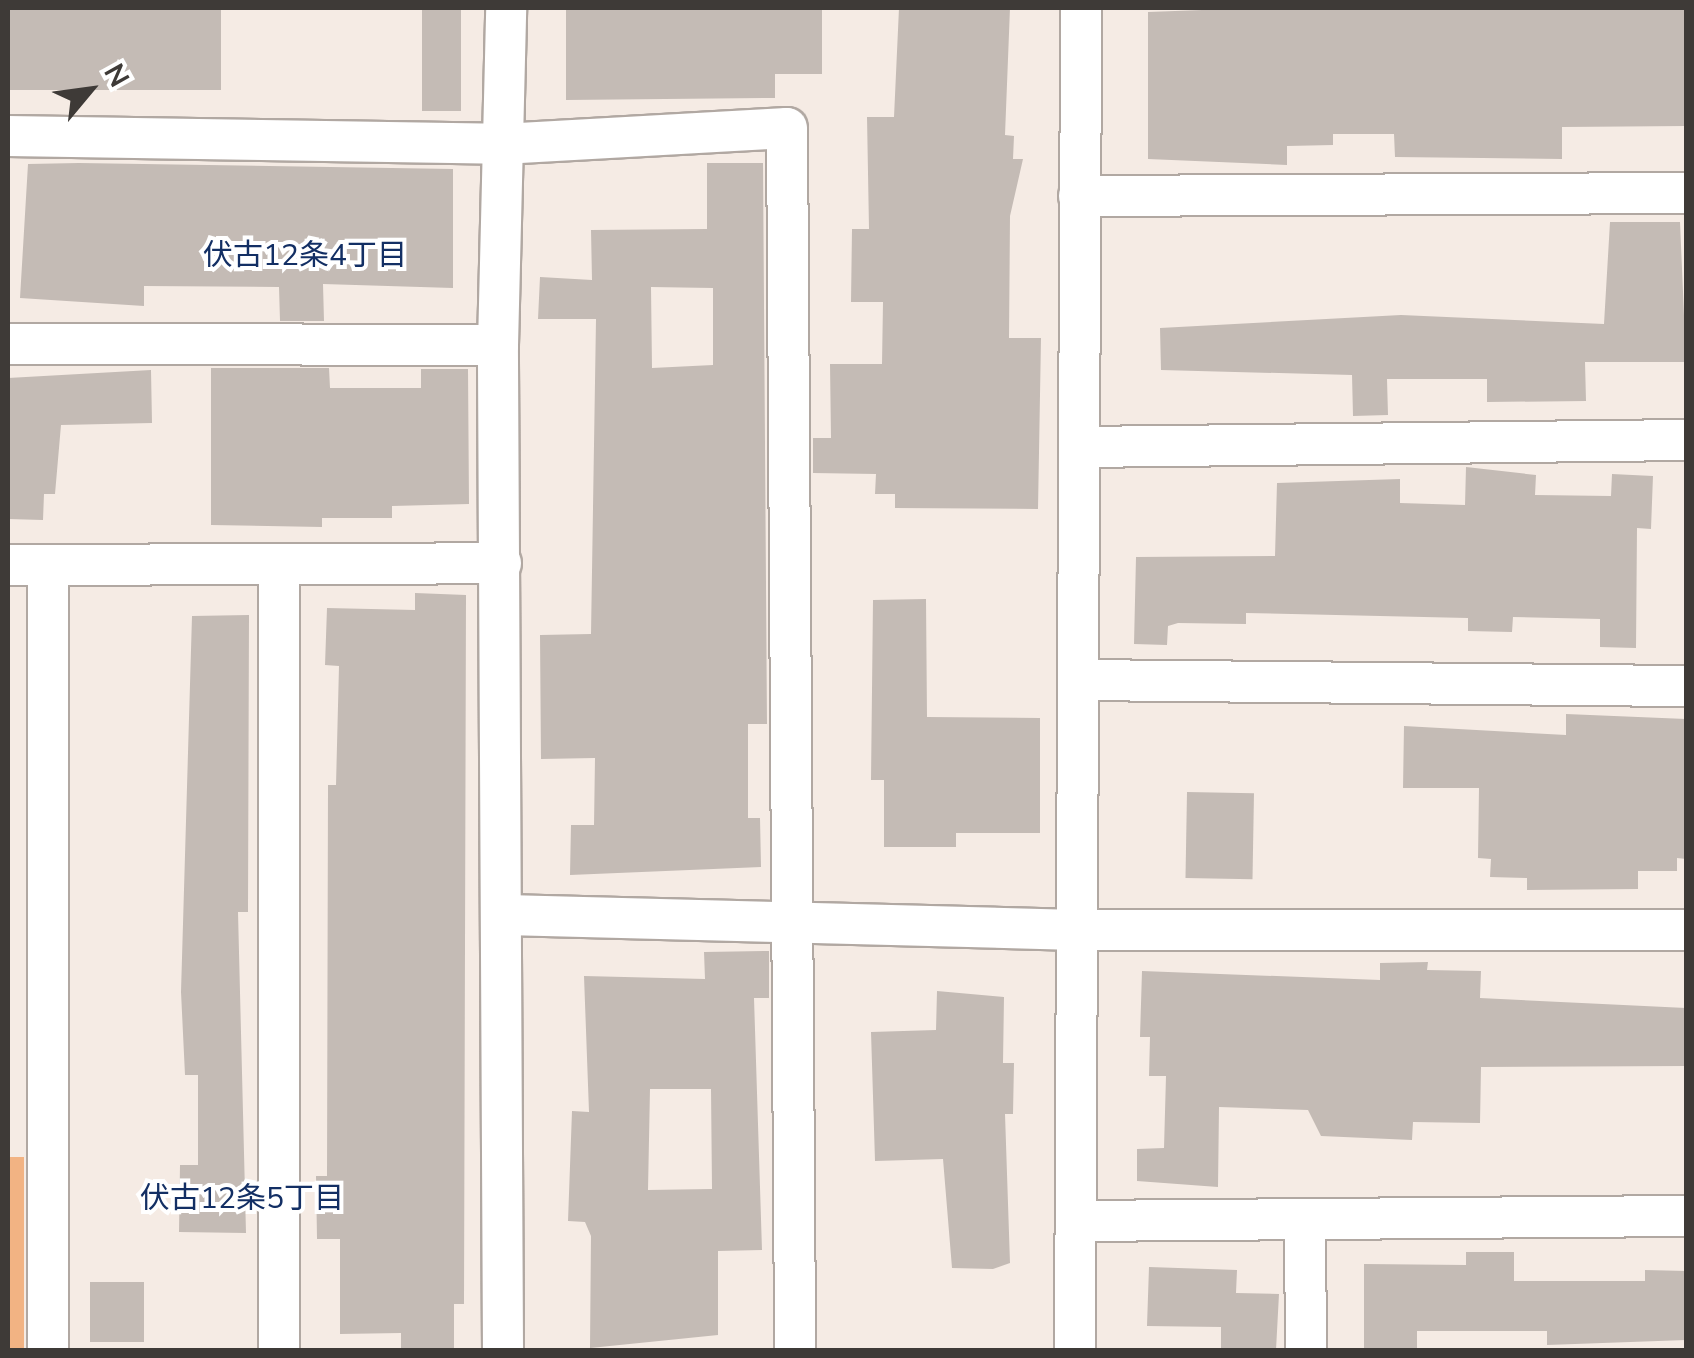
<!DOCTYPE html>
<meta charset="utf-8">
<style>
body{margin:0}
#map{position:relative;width:1694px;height:1358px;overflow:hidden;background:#f5ebe4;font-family:"Nunito Sans","Noto Sans JP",sans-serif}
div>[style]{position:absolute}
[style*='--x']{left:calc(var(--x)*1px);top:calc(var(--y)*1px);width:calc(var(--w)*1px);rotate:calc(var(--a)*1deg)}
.green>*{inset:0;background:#f2b383;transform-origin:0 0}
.building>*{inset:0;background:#c4bbb5;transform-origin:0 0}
.roads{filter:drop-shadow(2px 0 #b1a8a2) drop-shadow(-2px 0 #b1a8a2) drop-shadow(0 2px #b1a8a2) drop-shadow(0 -2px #b1a8a2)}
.minor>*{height:40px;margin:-20px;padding:0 20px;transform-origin:20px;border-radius:20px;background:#fff}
span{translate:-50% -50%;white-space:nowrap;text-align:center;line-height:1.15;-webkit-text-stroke:8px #fff;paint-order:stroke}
.neighbourhood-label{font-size:30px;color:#132f64}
.frame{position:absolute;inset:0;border:10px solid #3e3a37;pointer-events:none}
.north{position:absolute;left:40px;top:40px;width:100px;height:100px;-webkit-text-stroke:8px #fff;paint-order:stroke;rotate:61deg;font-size:28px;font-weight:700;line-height:40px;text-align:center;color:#3e3a37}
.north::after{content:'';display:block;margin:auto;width:35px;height:45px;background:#3e3a37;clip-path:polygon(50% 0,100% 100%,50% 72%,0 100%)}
</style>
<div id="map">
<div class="green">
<div style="left:8px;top:1157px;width:16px;height:193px"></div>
</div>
<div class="building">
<div style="left:8px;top:8px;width:213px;height:82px"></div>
<div style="left:422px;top:8px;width:39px;height:103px"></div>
<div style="clip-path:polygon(566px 8px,822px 8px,822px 74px,775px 74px,775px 98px,566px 100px)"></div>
<div style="clip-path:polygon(899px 8px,1010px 8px,1005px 135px,1014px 136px,1013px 159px,1023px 159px,1010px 216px,1009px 338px,1041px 338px,1038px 509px,895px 508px,895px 494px,875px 494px,876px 474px,813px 473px,813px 438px,831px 438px,830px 364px,882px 364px,883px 302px,851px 302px,852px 229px,869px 229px,867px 117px,894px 117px)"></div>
<div style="clip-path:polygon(1256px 8px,1686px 8px,1686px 126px,1562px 127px,1562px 159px,1395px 157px,1394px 134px,1333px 134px,1333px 145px,1287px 146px,1287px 165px,1148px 159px,1148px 12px)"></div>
<div style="clip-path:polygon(79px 163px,453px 169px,453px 288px,323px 284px,324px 321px,280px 321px,279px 287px,144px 286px,144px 306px,20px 298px,28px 164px)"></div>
<div style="clip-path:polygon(evenodd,707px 163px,763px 163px,767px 724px,748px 724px,748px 818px,760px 818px,761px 867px,570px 875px,571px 825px,594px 825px,595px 758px,541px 759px,540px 635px,591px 634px,596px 319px,538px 319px,540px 277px,592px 280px,591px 230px,707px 229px,707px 163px,651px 287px,713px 288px,713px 365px,652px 368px,651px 287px)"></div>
<div style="clip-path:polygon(1610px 222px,1680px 222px,1686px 362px,1585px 362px,1586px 401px,1487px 402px,1487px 379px,1387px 379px,1388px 415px,1353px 416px,1352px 375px,1161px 370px,1160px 328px,1401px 315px,1604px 324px)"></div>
<div style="clip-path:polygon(211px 368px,329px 368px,330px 388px,421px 388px,421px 369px,468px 369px,469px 504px,392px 506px,392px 518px,322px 518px,322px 527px,211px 525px)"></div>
<div style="clip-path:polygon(151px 370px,152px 423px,61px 425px,55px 494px,44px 494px,43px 520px,8px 519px,8px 378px)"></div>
<div style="clip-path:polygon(1466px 467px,1536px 475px,1535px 495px,1611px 496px,1612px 474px,1653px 476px,1651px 529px,1637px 528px,1636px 648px,1600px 647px,1600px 619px,1513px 617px,1512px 632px,1468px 631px,1468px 618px,1246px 613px,1246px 624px,1178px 623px,1168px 626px,1167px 645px,1134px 644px,1136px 557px,1275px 556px,1277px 483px,1400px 479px,1400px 503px,1465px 505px)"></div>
<div style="clip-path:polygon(415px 593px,466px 595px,464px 1304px,454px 1304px,454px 1350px,401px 1350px,401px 1333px,340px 1334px,340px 1239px,317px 1239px,316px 1176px,327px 1176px,328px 785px,336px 785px,339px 666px,325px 665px,327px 608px,415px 610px)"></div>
<div style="clip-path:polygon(926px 599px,927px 717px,1040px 718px,1040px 833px,956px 833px,956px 847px,884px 847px,884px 780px,871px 780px,873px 600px)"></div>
<div style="clip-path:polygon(249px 615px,248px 912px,238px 912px,246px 1233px,179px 1232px,180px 1165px,198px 1165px,198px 1075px,185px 1075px,181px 992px,192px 616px)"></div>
<div style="clip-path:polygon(1566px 714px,1686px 719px,1686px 859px,1677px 858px,1677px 871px,1638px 871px,1638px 889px,1527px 890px,1527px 878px,1490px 877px,1491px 859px,1478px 858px,1479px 788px,1403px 788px,1404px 726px,1566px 735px)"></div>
<div style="left:1187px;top:792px;width:67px;height:86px;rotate:1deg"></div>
<div style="clip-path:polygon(evenodd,769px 951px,769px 998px,754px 998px,762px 1250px,718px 1251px,718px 1335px,590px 1348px,591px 1236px,585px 1222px,568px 1221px,572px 1111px,589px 1112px,584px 976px,705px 979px,704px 952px,769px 951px,650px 1089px,711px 1089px,712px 1189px,648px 1190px,650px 1089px)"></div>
<div style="clip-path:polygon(1428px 962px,1427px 970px,1481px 971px,1480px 998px,1686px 1008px,1686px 1066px,1481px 1067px,1480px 1123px,1413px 1122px,1412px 1140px,1321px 1136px,1308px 1110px,1219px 1107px,1218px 1187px,1137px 1181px,1137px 1149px,1164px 1148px,1166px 1076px,1149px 1076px,1150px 1037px,1140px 1037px,1142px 971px,1380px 980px,1380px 963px)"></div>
<div style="clip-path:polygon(937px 991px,1004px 997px,1003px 1063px,1014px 1063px,1013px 1114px,1005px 1114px,1010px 1263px,993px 1269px,952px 1268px,943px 1159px,875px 1161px,871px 1032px,936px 1030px)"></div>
<div style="clip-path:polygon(1466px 1252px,1514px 1252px,1514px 1281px,1645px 1281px,1645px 1270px,1686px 1271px,1686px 1340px,1547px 1345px,1547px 1331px,1417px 1331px,1417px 1350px,1364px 1350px,1364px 1264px,1466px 1265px)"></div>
<div style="clip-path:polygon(1149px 1267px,1237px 1270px,1236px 1293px,1279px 1294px,1276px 1350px,1221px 1350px,1221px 1327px,1147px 1326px)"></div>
<div style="left:90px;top:1282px;width:54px;height:60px"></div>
</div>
<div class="roads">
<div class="minor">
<div style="--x:8;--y:136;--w:494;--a:0.9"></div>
<div style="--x:502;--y:144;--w:285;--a:-3.2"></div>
<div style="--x:787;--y:128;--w:1222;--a:89.62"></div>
<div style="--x:1079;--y:196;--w:607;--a:-0.28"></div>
<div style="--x:8;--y:344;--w:490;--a:0.1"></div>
<div style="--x:1080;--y:447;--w:606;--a:-0.66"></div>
<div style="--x:8;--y:565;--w:493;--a:-0.2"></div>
<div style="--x:279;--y:567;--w:783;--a:90"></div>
<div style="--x:1079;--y:680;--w:607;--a:0.57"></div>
<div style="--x:506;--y:915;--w:571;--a:1.5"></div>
<div style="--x:1077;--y:930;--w:609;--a:0"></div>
<div style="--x:1305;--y:1219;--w:131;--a:89.6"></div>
<div style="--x:1076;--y:1221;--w:610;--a:-0.47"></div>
<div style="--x:48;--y:1350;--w:784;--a:-90"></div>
<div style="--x:503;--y:1350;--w:1005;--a:-90.29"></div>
<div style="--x:498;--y:345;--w:337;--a:-88.6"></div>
<div style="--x:1075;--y:1350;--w:1342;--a:-89.74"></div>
</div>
</div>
<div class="neighbourhood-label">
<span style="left:305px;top:256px">伏古12条4丁目</span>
<span style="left:242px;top:1199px">伏古12条5丁目</span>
</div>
<div class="frame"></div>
<div class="north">N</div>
</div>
